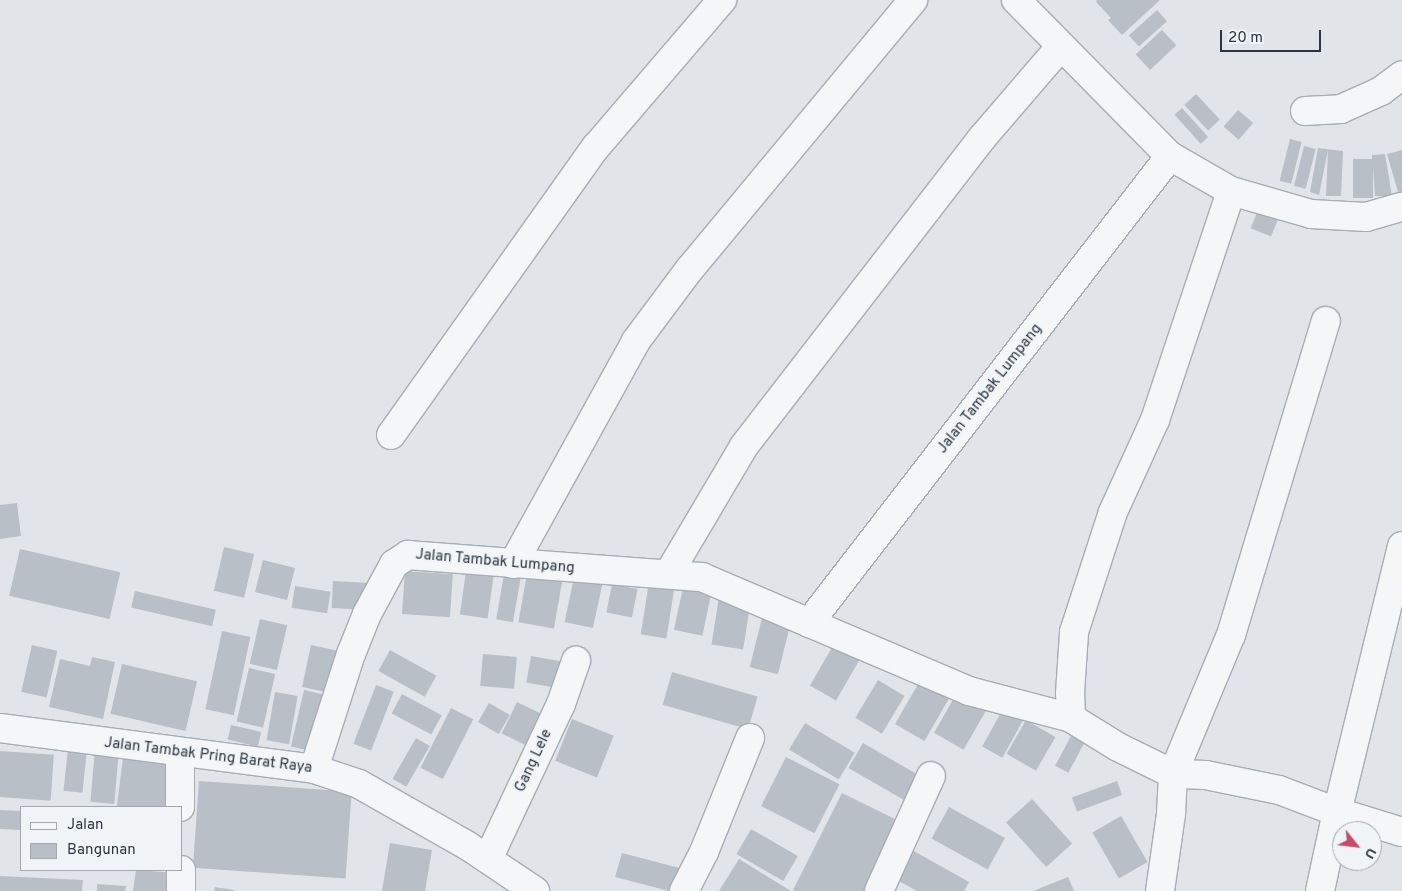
<!DOCTYPE html>
<style>
body{margin:0}
#map{position:relative;width:1402px;height:891px;overflow:hidden;background:#e1e5ea;font-family:Overpass,sans-serif}
div>[style]{position:absolute}
[style*='--x']{left:calc(var(--x)*1px);top:calc(var(--y)*1px);width:calc(var(--w)*1px);rotate:calc(var(--a)*1deg)}
.building>*{inset:0;background:#b9bfc6;transform-origin:0 0}
.roads{filter:drop-shadow(1px 0 #a6adb4) drop-shadow(-1px 0 #a6adb4) drop-shadow(0 1px #a6adb4) drop-shadow(0 -1px #a6adb4)}
.minor>*{height:28px;margin:-14px;padding:0 14px;transform-origin:14px;border-radius:14px;background:#f4f6f8}
span{translate:-50% -50%;white-space:nowrap;text-align:center;line-height:1.15;-webkit-text-stroke:4px #f1f4f7;paint-order:stroke}
.street-label{font-size:15px;color:#2a3541}
.legend{position:absolute;left:20px;top:806px;width:162px;height:65px;box-sizing:border-box;background:#f1f4f7;border:1px solid #a1a8ae;margin:0;padding:6px 9px;list-style:none;font-size:15px;color:#2a3541}
.legend li{display:flex;align-items:center;gap:10px;height:25px}
.legend b{width:25px;border:1px solid #a1a8ae}
.north{position:absolute;left:1332px;top:821px;width:50px;height:50px;box-sizing:border-box;background:#f1f4f7;border:1px solid #a1a8ae;border-radius:50%;rotate:119deg;font-size:14px;font-weight:700;line-height:20px;text-align:center;color:#2a3541}
.north::after{content:'';display:block;margin:auto;width:18px;height:22px;background:#cb4a69;clip-path:polygon(50% 0,100% 100%,50% 72%,0 100%)}
.scale{position:absolute;left:1220px;top:30px;width:101px;height:22px;box-sizing:border-box;border:2px solid #2a3541;border-top:0;padding-left:6px;font-size:15px;line-height:18px;white-space:nowrap;color:#2a3541;-webkit-text-stroke:4px #f1f4f7;paint-order:stroke}
</style>
<div id="map">
<div class="building">
<div style="clip-path:polygon(1097px 0,1160px 0,1122px 35px,1108px 20px,1111px 18px,1096px 2px)"></div>
<div style="left:1157px;top:10px;width:15px;height:38px;rotate:48deg"></div>
<div style="left:1162px;top:30px;width:21px;height:36px;rotate:47deg"></div>
<div style="left:1196px;top:94px;width:35px;height:16px;rotate:47deg"></div>
<div style="left:1182px;top:108px;width:39px;height:10px;rotate:48deg"></div>
<div style="left:1238px;top:110px;width:20px;height:22px;rotate:41deg"></div>
<div style="left:1290px;top:139px;width:12px;height:43px;rotate:14deg"></div>
<div style="left:1304px;top:146px;width:12px;height:41px;rotate:14deg"></div>
<div style="clip-path:polygon(1318px 148px,1343px 151px,1341px 196px,1326px 196px,1328px 150px,1319px 195px,1310px 192px)"></div>
<div style="clip-path:polygon(1402px 150px,1402px 199px,1400px 199px,1387px 154px)"></div>
<div style="clip-path:polygon(1385px 154px,1392px 196px,1375px 196px,1373px 166px,1373px 198px,1353px 198px,1353px 159px,1372px 159px,1372px 155px)"></div>
<div style="left:1260px;top:205px;width:22px;height:25px;rotate:22deg"></div>
<div style="clip-path:polygon(17px 503px,21px 536px,0 539px,0 505px)"></div>
<div style="left:224px;top:547px;width:31px;height:45px;rotate:13deg"></div>
<div style="left:20px;top:549px;width:103px;height:48px;rotate:13deg"></div>
<div style="left:263px;top:560px;width:33px;height:33px;rotate:14deg"></div>
<div style="left:528px;top:568px;width:36px;height:55px;rotate:10deg"></div>
<div style="left:505px;top:569px;width:17px;height:51px;rotate:10deg"></div>
<div style="left:405px;top:571px;width:48px;height:43px;rotate:4deg"></div>
<div style="left:466px;top:571px;width:28px;height:44px;rotate:8deg"></div>
<div style="left:575px;top:573px;width:29px;height:50px;rotate:12deg"></div>
<div style="left:685px;top:578px;width:29px;height:53px;rotate:12deg"></div>
<div style="left:333px;top:581px;width:37px;height:27px;rotate:3deg"></div>
<div style="left:649px;top:582px;width:26px;height:53px;rotate:9deg"></div>
<div style="left:612px;top:584px;width:26px;height:29px;rotate:11deg"></div>
<div style="left:295px;top:586px;width:36px;height:22px;rotate:9deg"></div>
<div style="left:135px;top:591px;width:83px;height:17px;rotate:13deg"></div>
<div style="left:719px;top:597px;width:32px;height:48px;rotate:9deg"></div>
<div style="left:764px;top:610px;width:29px;height:59px;rotate:14deg"></div>
<div style="left:260px;top:619px;width:28px;height:46px;rotate:13deg"></div>
<div style="left:222px;top:631px;width:29px;height:80px;rotate:12deg"></div>
<div style="left:834px;top:644px;width:30px;height:48px;rotate:30deg"></div>
<div style="left:32px;top:645px;width:26px;height:48px;rotate:13deg"></div>
<div style="left:311px;top:645px;width:30px;height:43px;rotate:12deg"></div>
<div style="left:390px;top:650px;width:53px;height:24px;rotate:29deg"></div>
<div style="left:483px;top:654px;width:34px;height:32px;rotate:5deg"></div>
<div style="left:531px;top:656px;width:34px;height:27px;rotate:10deg"></div>
<div style="clip-path:polygon(92px 657px,115px 662px,103px 719px,49px 707px,60px 659px,90px 666px)"></div>
<div style="left:122px;top:664px;width:77px;height:51px;rotate:13deg"></div>
<div style="left:249px;top:668px;width:27px;height:55px;rotate:13deg"></div>
<div style="left:672px;top:672px;width:89px;height:34px;rotate:16deg"></div>
<div style="left:921px;top:679px;width:34px;height:52px;rotate:30deg"></div>
<div style="left:878px;top:680px;width:31px;height:44px;rotate:31deg"></div>
<div style="left:376px;top:685px;width:19px;height:63px;rotate:21deg"></div>
<div style="left:304px;top:690px;width:26px;height:58px;rotate:13deg"></div>
<div style="left:275px;top:692px;width:23px;height:49px;rotate:10deg"></div>
<div style="left:957px;top:693px;width:34px;height:46px;rotate:30deg"></div>
<div style="left:402px;top:694px;width:45px;height:22px;rotate:28deg"></div>
<div style="left:517px;top:702px;width:39px;height:35px;rotate:26deg"></div>
<div style="left:489px;top:703px;width:24px;height:22px;rotate:30deg"></div>
<div style="left:451px;top:708px;width:25px;height:67px;rotate:27deg"></div>
<div style="left:1003px;top:709px;width:23px;height:43px;rotate:29deg"></div>
<div style="left:572px;top:719px;width:45px;height:45px;rotate:22deg"></div>
<div style="left:1026px;top:720px;width:34px;height:39px;rotate:30deg"></div>
<div style="left:805px;top:723px;width:58px;height:31px;rotate:31deg"></div>
<div style="left:231px;top:725px;width:31px;height:15px;rotate:13deg"></div>
<div style="left:1072px;top:734px;width:15px;height:36px;rotate:28deg"></div>
<div style="left:416px;top:738px;width:16px;height:47px;rotate:30deg"></div>
<div style="left:69px;top:739px;width:19px;height:52px;rotate:6deg"></div>
<div style="left:863px;top:743px;width:69px;height:29px;rotate:30deg"></div>
<div style="left:95px;top:749px;width:24px;height:53px;rotate:5deg"></div>
<div style="left:124px;top:749px;width:49px;height:58px;rotate:7deg"></div>
<div style="left:0;top:751px;width:54px;height:46px;rotate:4deg"></div>
<div style="left:786px;top:757px;width:60px;height:55px;rotate:27deg"></div>
<div style="left:199px;top:781px;width:153px;height:87px;rotate:4deg"></div>
<div style="left:1117px;top:781px;width:15px;height:48px;rotate:70deg"></div>
<div style="clip-path:polygon(842px 793px,901px 822px,866px 891px,795px 891px,793px 890px)"></div>
<div style="left:1032px;top:799px;width:60px;height:35px;rotate:48deg"></div>
<div style="left:949px;top:807px;width:64px;height:36px;rotate:29deg"></div>
<div style="left:0;top:810px;width:21px;height:19px;rotate:3deg"></div>
<div style="left:1121px;top:816px;width:53px;height:33px;rotate:60deg"></div>
<div style="left:751px;top:829px;width:54px;height:29px;rotate:30deg"></div>
<div style="clip-path:polygon(390px 843px,432px 850px,425px 891px,382px 891px)"></div>
<div style="clip-path:polygon(912px 850px,969px 882px,964px 891px,917px 891px,895px 879px)"></div>
<div style="clip-path:polygon(622px 853px,687px 870px,683px 891px,669px 891px,615px 877px)"></div>
<div style="clip-path:polygon(739px 859px,791px 891px,719px 891px)"></div>
<div style="clip-path:polygon(136px 870px,177px 873px,175px 891px,133px 891px)"></div>
<div style="clip-path:polygon(0 876px,83px 880px,82px 891px,0 891px)"></div>
<div style="clip-path:polygon(1068px 877px,1074px 891px,1033px 891px)"></div>
<div style="clip-path:polygon(97px 884px,126px 886px,125px 891px,97px 891px)"></div>
<div style="clip-path:polygon(215px 887px,234px 890px,234px 891px,214px 891px)"></div>
</div>
<div class="roads">
<div class="minor">
<div style="--x:1016;--y:0;--w:219;--a:45.4"></div>
<div style="--x:1305;--y:111;--w:36;--a:-3"></div>
<div style="--x:1341;--y:109;--w:44;--a:-24.2"></div>
<div style="--x:1381;--y:91;--w:26;--a:-37"></div>
<div style="--x:391;--y:435;--w:354;--a:-54.6"></div>
<div style="--x:596;--y:147;--w:194;--a:-49.4"></div>
<div style="--x:1402;--y:546;--w:274;--a:103.7"></div>
<div style="--x:1337;--y:812;--w:68;--a:17.1"></div>
<div style="--x:513;--y:564;--w:255;--a:-61.1"></div>
<div style="--x:636;--y:341;--w:89;--a:-53.3"></div>
<div style="--x:689;--y:270;--w:351;--a:-50.3"></div>
<div style="--x:669;--y:573;--w:147;--a:-59.4"></div>
<div style="--x:744;--y:446;--w:389;--a:-52.3"></div>
<div style="--x:982;--y:138;--w:121;--a:-49.3"></div>
<div style="--x:809;--y:623;--w:590;--a:-52.3"></div>
<div style="--x:1170;--y:156;--w:70;--a:29.8"></div>
<div style="--x:1231;--y:191;--w:83;--a:16"></div>
<div style="--x:1311;--y:214;--w:55;--a:3.1"></div>
<div style="--x:1366;--y:217;--w:37;--a:-16"></div>
<div style="--x:1071;--y:718;--w:25;--a:-92"></div>
<div style="--x:1070;--y:693;--w:61;--a:-86.2"></div>
<div style="--x:1074;--y:632;--w:126;--a:-72"></div>
<div style="--x:1113;--y:512;--w:101;--a:-65.5"></div>
<div style="--x:1155;--y:420;--w:241;--a:-71.6"></div>
<div style="--x:0;--y:728;--w:317;--a:7.4"></div>
<div style="--x:314;--y:769;--w:47;--a:18.4"></div>
<div style="--x:359;--y:784;--w:125;--a:29.6"></div>
<div style="--x:468;--y:846;--w:81;--a:33.9"></div>
<div style="--x:180;--y:753;--w:54;--a:90"></div>
<div style="--x:314;--y:769;--w:121;--a:-72.2"></div>
<div style="--x:351;--y:654;--w:43;--a:-68.2"></div>
<div style="--x:367;--y:614;--w:57;--a:-61.6"></div>
<div style="--x:394;--y:564;--w:17;--a:-33"></div>
<div style="--x:408;--y:555;--w:295;--a:4.3"></div>
<div style="--x:702;--y:577;--w:290;--a:23.1"></div>
<div style="--x:969;--y:691;--w:106;--a:14.8"></div>
<div style="--x:1071;--y:718;--w:55;--a:31.7"></div>
<div style="--x:1118;--y:747;--w:61;--a:26.1"></div>
<div style="--x:1173;--y:774;--w:40;--a:92.9"></div>
<div style="--x:1171;--y:814;--w:78;--a:98.1"></div>
<div style="--x:488;--y:859;--w:171;--a:-64.8"></div>
<div style="--x:561;--y:704;--w:46;--a:-70.8"></div>
<div style="--x:181;--y:870;--w:21;--a:90"></div>
<div style="--x:684;--y:891;--w:44;--a:-62.9"></div>
<div style="--x:704;--y:852;--w:123;--a:-68"></div>
<div style="--x:879;--y:891;--w:126;--a:-65.7"></div>
<div style="--x:1320;--y:891;--w:81;--a:-77.9"></div>
<div style="--x:1337;--y:812;--w:62;--a:-159.2"></div>
<div style="--x:1279;--y:790;--w:75;--a:-168.4"></div>
<div style="--x:1206;--y:775;--w:33;--a:-178"></div>
<div style="--x:1173;--y:774;--w:151;--a:-67.4"></div>
<div style="--x:1231;--y:635;--w:328;--a:-73.2"></div>
</div>
</div>
<div class="street-label">
<span style="left:990px;top:389px;rotate:-52deg">Jalan Tambak Lumpang</span>
<span style="left:495px;top:562px;rotate:5deg">Jalan Tambak Lumpang</span>
<span style="left:208px;top:756px;rotate:7deg">Jalan Tambak Pring Barat Raya</span>
<span style="left:534px;top:761px;rotate:-65deg">Gang Lele</span>
</div>
<ul class="legend">
<li><b style="height:6px;background:#f4f6f8"></b>Jalan</li>
<li><b style="height:14px;background:#b9bfc6"></b>Bangunan</li>
</ul>
<div class="north">U</div>
<div class="scale">20 m</div>
</div>
